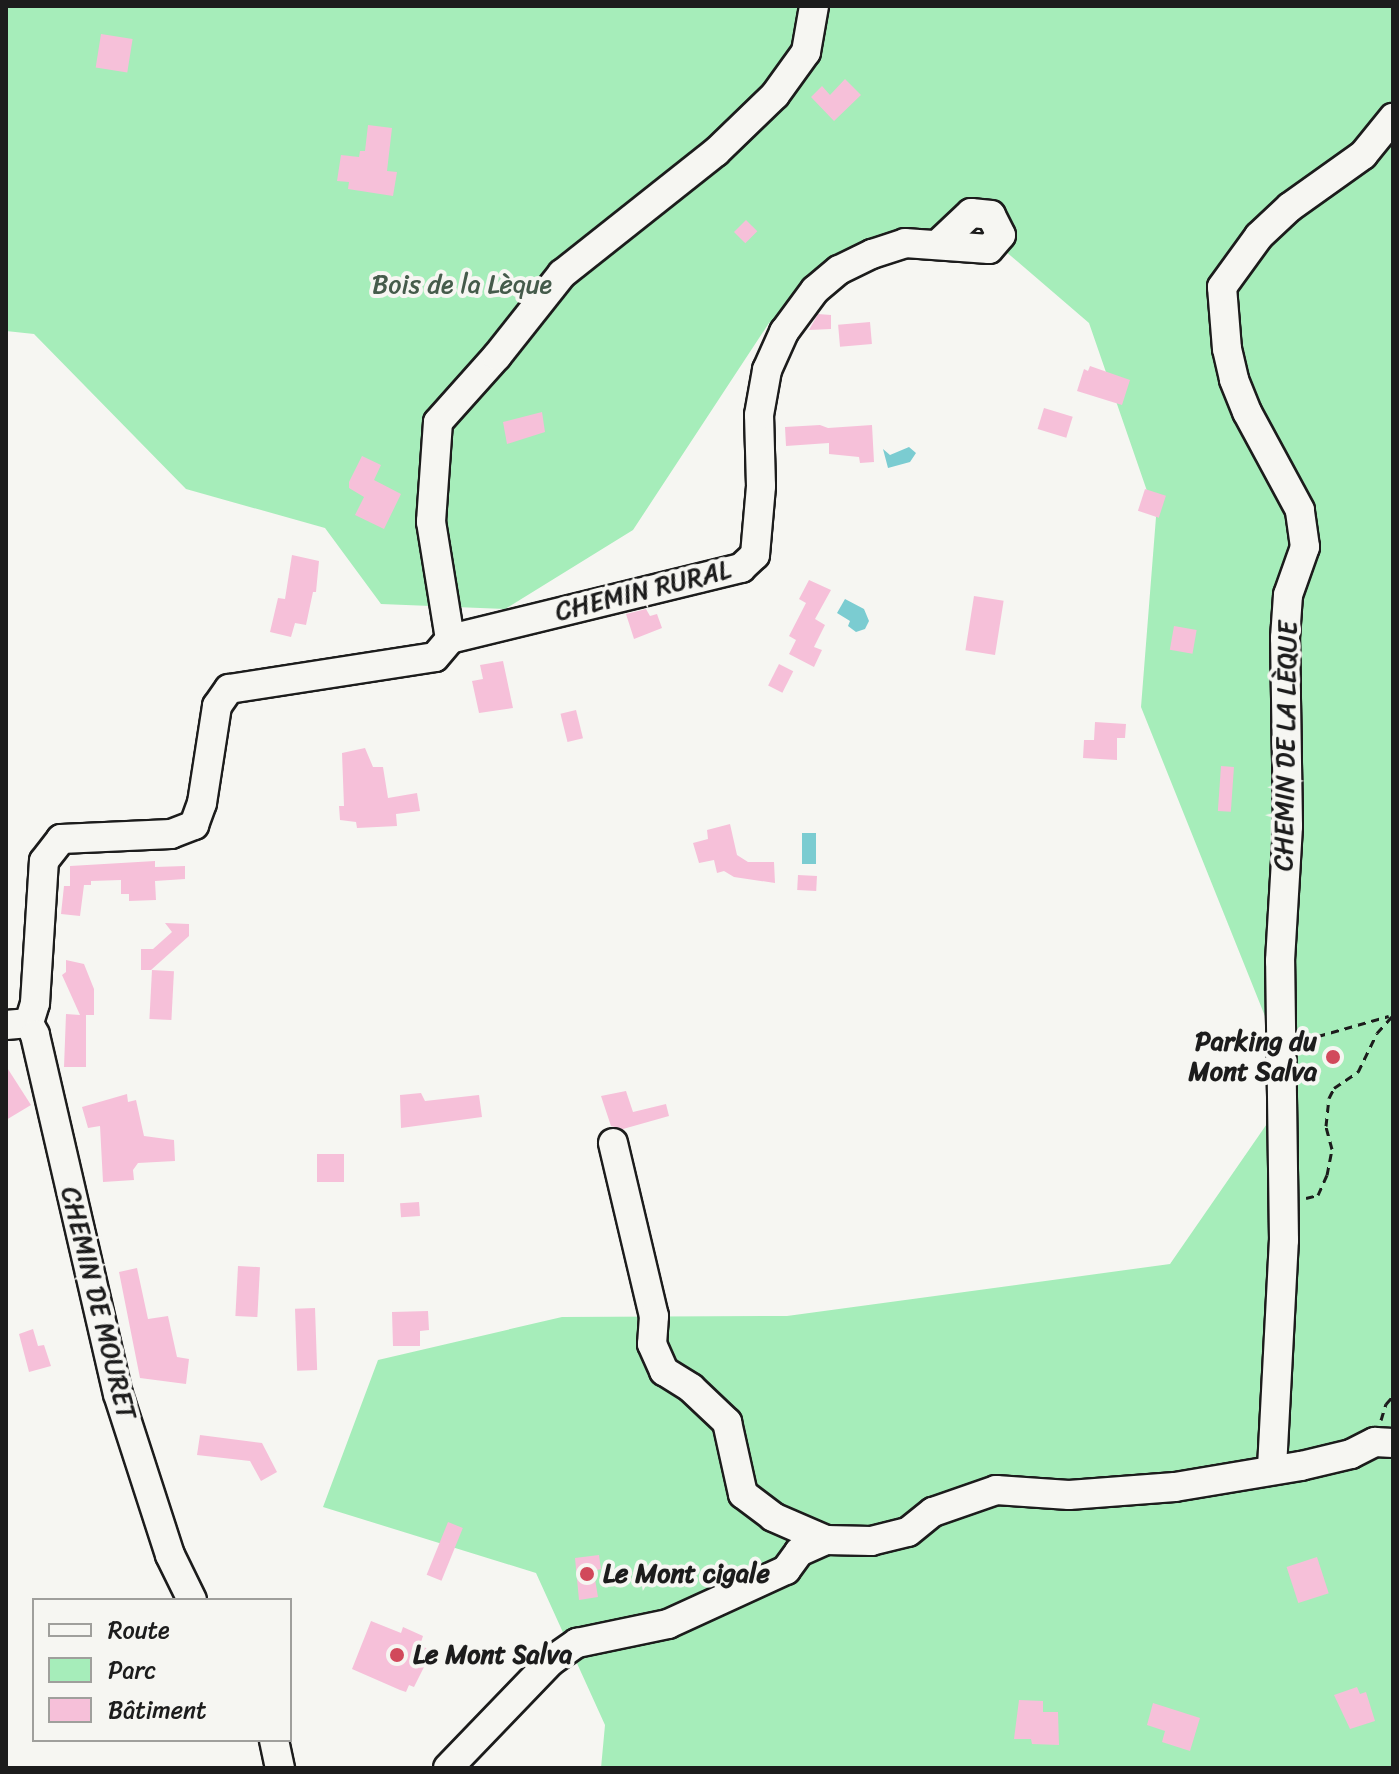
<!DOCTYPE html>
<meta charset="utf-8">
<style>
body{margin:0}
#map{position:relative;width:1399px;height:1774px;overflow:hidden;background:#f6f6f2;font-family:Sriracha,sans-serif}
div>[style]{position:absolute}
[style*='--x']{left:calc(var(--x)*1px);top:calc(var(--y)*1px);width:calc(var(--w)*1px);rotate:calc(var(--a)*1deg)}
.green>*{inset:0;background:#a6edba}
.water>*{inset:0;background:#7bccd1;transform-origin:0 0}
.building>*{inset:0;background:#f6c0d9;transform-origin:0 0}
.path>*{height:3px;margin-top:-1.5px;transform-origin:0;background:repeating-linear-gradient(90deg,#1c1c1c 0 8px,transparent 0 14px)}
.roads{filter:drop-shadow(2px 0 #1c1c1c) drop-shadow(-2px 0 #1c1c1c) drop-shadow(0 2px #1c1c1c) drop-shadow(0 -2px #1c1c1c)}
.minor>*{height:28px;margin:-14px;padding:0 14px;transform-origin:14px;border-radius:14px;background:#f6f6f2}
.dots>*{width:22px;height:22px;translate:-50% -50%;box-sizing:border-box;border:4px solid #f6f6f2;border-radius:50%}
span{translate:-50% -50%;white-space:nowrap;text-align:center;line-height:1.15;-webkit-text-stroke:8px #f6f6f2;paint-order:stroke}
.park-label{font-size:26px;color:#455b4b}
.street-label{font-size:26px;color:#1c1c1c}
.poi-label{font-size:26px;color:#1c1c1c;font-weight:700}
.right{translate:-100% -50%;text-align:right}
.left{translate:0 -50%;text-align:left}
.frame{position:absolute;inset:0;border:8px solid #1c1c1c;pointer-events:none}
.legend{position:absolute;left:32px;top:1598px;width:260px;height:144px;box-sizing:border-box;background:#f6f6f2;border:2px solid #9f9f9c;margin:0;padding:10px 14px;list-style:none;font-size:24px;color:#1c1c1c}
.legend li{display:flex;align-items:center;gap:16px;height:40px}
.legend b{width:40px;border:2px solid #9f9f9c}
</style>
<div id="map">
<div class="green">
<div style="clip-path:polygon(6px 6px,1393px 6px,1393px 1768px,601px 1768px,605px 1725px,536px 1573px,323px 1507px,378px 1360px,562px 1317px,787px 1316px,1170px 1264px,1293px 1086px,1141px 707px,1156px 517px,1089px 323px,969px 220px,769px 323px,633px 530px,505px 609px,381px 604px,325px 528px,186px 489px,34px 334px,6px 331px)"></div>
</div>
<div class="water">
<div style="clip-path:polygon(909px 447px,916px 453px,910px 462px,888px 468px,883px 449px,890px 455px)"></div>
<div style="clip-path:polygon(845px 599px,864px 609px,869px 621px,865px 629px,856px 632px,848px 626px,850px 621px,837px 613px)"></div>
<div style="left:802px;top:833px;width:14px;height:31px"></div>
</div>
<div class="building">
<div style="left:101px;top:34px;width:32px;height:34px;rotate:9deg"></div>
<div style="clip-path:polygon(845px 79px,861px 95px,834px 121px,811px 97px,822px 86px,830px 95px)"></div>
<div style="clip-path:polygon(368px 125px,392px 128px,387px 171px,397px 172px,393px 196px,348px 189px,349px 182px,337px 181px,341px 155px,359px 157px,360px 151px,365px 151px)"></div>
<div style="left:746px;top:220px;width:16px;height:17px;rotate:45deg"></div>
<div style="clip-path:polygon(818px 314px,831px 315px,831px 329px,809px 330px)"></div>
<div style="left:870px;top:322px;width:22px;height:32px;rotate:85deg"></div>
<div style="clip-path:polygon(1090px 366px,1130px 380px,1122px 405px,1077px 391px,1084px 369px,1088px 371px)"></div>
<div style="left:1044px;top:408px;width:30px;height:22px;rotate:17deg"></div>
<div style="clip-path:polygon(542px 412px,545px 432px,507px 444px,503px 422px)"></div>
<div style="clip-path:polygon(820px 425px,828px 428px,872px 425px,874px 462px,860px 463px,859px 457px,829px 454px,829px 443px,786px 446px,785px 427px)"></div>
<div style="clip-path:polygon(362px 456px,381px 465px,374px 480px,401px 494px,384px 529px,355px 515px,364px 497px,349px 488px,349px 482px)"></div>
<div style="left:1145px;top:489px;width:22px;height:23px;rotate:18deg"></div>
<div style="clip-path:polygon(292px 555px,319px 561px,316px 592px,313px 592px,306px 625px,295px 623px,291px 637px,270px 632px,278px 598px,285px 599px)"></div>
<div style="clip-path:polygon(809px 580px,831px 590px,815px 619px,825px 625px,814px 647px,822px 650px,814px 667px,789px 654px,796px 640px,789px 636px,806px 603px,799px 599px)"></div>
<div style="left:974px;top:596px;width:30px;height:55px;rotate:9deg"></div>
<div style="clip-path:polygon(646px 609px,650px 616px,657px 614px,662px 628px,634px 639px,626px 614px)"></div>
<div style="left:1174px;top:626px;width:23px;height:24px;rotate:10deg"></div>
<div style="clip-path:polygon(503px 661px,513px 708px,479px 713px,472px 681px,483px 679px,480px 665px)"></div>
<div style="left:779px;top:664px;width:16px;height:24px;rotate:27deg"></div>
<div style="left:576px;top:710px;width:29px;height:16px;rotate:76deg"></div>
<div style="clip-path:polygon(1095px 722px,1126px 724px,1125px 738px,1117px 738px,1117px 760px,1083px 758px,1084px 740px,1094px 740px)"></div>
<div style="clip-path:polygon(365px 748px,373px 767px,383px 767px,388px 798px,417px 793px,420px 811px,396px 814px,397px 826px,357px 828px,356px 822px,340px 820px,339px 806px,344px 806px,342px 753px)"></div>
<div style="left:1221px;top:766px;width:13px;height:45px;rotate:4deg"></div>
<div style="clip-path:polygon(730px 824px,737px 855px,748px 862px,774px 862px,775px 883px,734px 877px,724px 871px,717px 873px,714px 860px,699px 863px,693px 843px,708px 839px,707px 830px)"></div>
<div style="clip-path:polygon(155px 861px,155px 867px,185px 866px,185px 879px,155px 881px,156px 900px,129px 901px,129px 894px,121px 894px,121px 880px,91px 881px,91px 885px,84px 885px,80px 916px,61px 914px,64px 886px,70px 886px,70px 866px)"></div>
<div style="left:798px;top:875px;width:19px;height:15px;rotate:3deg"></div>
<div style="clip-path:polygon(165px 923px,189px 924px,189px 936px,151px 970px,141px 970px,141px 949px,153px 949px,172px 932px)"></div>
<div style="clip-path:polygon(66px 960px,84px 964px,94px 989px,94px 1015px,86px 1015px,86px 1067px,64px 1067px,66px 1014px,80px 1015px,62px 975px,66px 972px)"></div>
<div style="left:152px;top:970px;width:22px;height:49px;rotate:3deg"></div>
<div style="clip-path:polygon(6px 1066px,31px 1105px,6px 1120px)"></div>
<div style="clip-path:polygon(626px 1091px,633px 1112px,666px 1104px,669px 1116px,623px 1129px,611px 1126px,601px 1096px)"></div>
<div style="clip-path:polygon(421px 1093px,425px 1101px,479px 1095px,482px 1117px,401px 1128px,400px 1095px)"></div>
<div style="clip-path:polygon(127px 1094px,128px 1102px,136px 1100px,144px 1136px,174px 1140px,175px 1161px,138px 1163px,133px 1170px,134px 1180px,103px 1182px,100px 1126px,88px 1128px,82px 1107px)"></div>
<div style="left:317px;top:1154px;width:27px;height:28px"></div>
<div style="left:419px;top:1202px;width:14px;height:19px;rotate:86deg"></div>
<div style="left:238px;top:1266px;width:22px;height:50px;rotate:3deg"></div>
<div style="clip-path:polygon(137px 1268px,148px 1319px,168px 1316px,177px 1357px,189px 1359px,186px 1384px,140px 1378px,119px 1272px)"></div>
<div style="left:315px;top:1308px;width:62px;height:20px;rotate:88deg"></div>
<div style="clip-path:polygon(428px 1311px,429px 1330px,420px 1331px,420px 1346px,393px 1346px,392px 1312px)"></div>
<div style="clip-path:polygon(33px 1329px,38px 1346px,44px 1345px,51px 1366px,29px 1372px,19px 1334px)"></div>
<div style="clip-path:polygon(200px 1435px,262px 1443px,277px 1472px,261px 1481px,250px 1461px,197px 1455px)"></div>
<div style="left:448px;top:1522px;width:16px;height:57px;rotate:22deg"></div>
<div style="clip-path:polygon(599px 1555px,601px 1569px,597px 1570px,595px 1579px,598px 1597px,579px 1600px,575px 1558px)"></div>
<div style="left:1317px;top:1557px;width:38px;height:32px;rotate:72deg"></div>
<div style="clip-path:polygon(371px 1621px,401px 1633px,403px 1627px,423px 1636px,420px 1645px,432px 1651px,414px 1687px,409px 1685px,406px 1692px,400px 1690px,352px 1669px)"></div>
<div style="clip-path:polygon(1357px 1687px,1360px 1694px,1366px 1692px,1375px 1721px,1350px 1729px,1334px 1695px)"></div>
<div style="clip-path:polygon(1019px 1700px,1043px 1701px,1043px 1712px,1058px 1712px,1059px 1745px,1032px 1744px,1031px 1739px,1014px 1739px)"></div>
<div style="clip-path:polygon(1153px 1703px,1200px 1718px,1190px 1751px,1162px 1742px,1165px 1731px,1147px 1725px)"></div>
</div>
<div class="path">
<div style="--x:1304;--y:1040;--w:88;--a:-15.8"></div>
<div style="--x:1306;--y:1198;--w:12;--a:-14"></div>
<div style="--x:1318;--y:1195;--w:22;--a:-66"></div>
<div style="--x:1327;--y:1175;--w:26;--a:-79"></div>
<div style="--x:1332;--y:1149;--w:24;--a:-105"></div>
<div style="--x:1326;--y:1126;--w:28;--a:-84"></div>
<div style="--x:1329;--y:1098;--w:11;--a:-63"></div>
<div style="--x:1334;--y:1088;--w:29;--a:-34"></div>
<div style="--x:1358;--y:1072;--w:43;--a:-64"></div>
<div style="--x:1377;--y:1033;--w:24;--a:-48"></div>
<div style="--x:1381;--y:1420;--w:17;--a:-73"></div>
<div style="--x:1386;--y:1404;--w:11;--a:-49"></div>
</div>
<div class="roads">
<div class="minor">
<div style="--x:450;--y:639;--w:300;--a:-13.7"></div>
<div style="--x:741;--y:568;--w:19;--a:-43"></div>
<div style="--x:755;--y:555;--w:69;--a:-85"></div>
<div style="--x:761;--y:486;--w:71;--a:-91.6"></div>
<div style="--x:759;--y:415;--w:46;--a:-79.9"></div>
<div style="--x:767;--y:370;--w:42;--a:-65.9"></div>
<div style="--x:784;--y:332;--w:52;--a:-53.6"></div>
<div style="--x:815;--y:290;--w:31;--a:-40"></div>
<div style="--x:839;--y:270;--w:37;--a:-26"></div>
<div style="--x:872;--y:254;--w:35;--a:-18"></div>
<div style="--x:905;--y:243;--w:84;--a:4.1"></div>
<div style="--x:989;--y:249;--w:18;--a:-49"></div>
<div style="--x:1001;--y:235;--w:22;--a:-117"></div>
<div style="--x:991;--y:215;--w:20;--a:-174"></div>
<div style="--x:971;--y:213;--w:44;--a:136.8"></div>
<div style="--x:29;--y:1023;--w:21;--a:-73"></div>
<div style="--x:35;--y:1003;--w:142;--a:-86.4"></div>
<div style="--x:44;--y:861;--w:28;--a:-52"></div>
<div style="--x:61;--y:839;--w:110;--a:-2.6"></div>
<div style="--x:171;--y:834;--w:25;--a:-21"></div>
<div style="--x:194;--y:825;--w:23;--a:-70"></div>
<div style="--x:202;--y:803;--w:98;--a:-81.2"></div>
<div style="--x:217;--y:706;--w:21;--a:-55"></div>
<div style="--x:229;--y:689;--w:208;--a:-8.8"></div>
<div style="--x:435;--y:657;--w:23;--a:-50"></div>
<div style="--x:450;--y:639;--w:119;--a:-99.2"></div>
<div style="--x:431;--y:522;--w:100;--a:-86"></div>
<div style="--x:438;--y:422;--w:89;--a:-48.2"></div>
<div style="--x:497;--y:356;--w:105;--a:-51.6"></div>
<div style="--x:562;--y:274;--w:196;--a:-38.4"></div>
<div style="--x:716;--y:152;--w:82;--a:-44"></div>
<div style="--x:775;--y:95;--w:53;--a:-54.2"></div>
<div style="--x:806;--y:52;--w:47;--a:-80.1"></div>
<div style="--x:6;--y:1025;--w:23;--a:-5"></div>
<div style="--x:29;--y:1023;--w:13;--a:63"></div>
<div style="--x:35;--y:1035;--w:368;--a:77"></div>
<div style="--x:118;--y:1394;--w:169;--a:72.1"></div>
<div style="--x:170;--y:1555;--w:50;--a:63.9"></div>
<div style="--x:613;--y:1143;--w:178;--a:76.7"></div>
<div style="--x:654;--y:1316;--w:28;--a:94"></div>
<div style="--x:652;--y:1344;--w:30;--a:66"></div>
<div style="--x:664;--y:1371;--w:32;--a:32"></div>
<div style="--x:691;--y:1388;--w:50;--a:43.4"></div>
<div style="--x:727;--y:1422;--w:74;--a:77.5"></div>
<div style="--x:743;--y:1494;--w:38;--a:37"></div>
<div style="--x:773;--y:1517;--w:58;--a:23.5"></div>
<div style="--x:1272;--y:1468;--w:228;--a:-87"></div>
<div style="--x:1284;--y:1240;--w:279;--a:-90.8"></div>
<div style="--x:1280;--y:961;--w:135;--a:-86.6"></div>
<div style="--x:1288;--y:826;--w:188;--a:-90.9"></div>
<div style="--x:1285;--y:638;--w:43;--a:-86"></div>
<div style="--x:1288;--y:595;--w:51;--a:-70.5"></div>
<div style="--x:1305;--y:547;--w:37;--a:-98"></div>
<div style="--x:1300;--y:510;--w:111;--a:-118.4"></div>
<div style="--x:1247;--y:412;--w:35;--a:-112"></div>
<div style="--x:1234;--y:379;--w:31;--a:-103"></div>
<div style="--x:1227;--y:349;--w:62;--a:-94.6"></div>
<div style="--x:1222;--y:287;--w:63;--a:-54"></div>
<div style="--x:1259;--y:236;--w:42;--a:-43.1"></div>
<div style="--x:1290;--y:207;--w:90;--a:-35.5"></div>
<div style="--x:1363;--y:155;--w:48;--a:-51"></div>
<div style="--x:274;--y:1740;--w:29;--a:78"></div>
<div style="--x:448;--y:1768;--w:149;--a:-46.1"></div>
<div style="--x:551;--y:1661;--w:32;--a:-35"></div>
<div style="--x:577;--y:1643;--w:93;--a:-11.8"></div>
<div style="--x:668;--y:1624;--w:130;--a:-24.6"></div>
<div style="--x:786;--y:1570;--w:22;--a:-54"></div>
<div style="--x:799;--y:1552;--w:30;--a:-24"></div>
<div style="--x:826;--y:1540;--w:45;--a:1.3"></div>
<div style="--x:871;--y:1541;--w:38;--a:-14"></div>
<div style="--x:908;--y:1532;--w:32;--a:-39"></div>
<div style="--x:933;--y:1512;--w:67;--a:-19.2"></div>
<div style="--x:996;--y:1490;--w:73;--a:3.9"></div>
<div style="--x:1069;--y:1495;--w:106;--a:-4.3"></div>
<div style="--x:1175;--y:1487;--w:128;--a:-9.5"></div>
<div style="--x:1301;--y:1466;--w:51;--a:-13.5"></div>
<div style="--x:1351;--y:1454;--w:27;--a:-27"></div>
<div style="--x:1375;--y:1442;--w:18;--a:3"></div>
</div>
</div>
<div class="dots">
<div style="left:1333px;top:1057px;background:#d1495b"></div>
<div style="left:587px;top:1574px;background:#d1495b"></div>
<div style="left:397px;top:1655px;background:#d1495b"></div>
</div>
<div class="park-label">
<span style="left:462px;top:285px">Bois de la Lèque</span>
</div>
<div class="street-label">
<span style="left:643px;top:591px;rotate:-14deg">CHEMIN RURAL</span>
<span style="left:1286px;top:746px;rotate:-89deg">CHEMIN DE LA LÈQUE</span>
<span style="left:98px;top:1303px;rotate:76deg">CHEMIN DE MOURET</span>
</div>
<div class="poi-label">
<span class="right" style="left:1317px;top:1057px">Parking du<br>Mont Salva</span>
<span class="left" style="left:603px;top:1574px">Le Mont cigale</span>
<span class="left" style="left:413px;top:1655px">Le Mont Salva</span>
</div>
<div class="frame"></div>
<ul class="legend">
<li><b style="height:10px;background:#f6f6f2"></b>Route</li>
<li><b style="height:22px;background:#a6edba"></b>Parc</li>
<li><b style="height:22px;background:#f6c0d9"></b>Bâtiment</li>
</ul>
</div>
